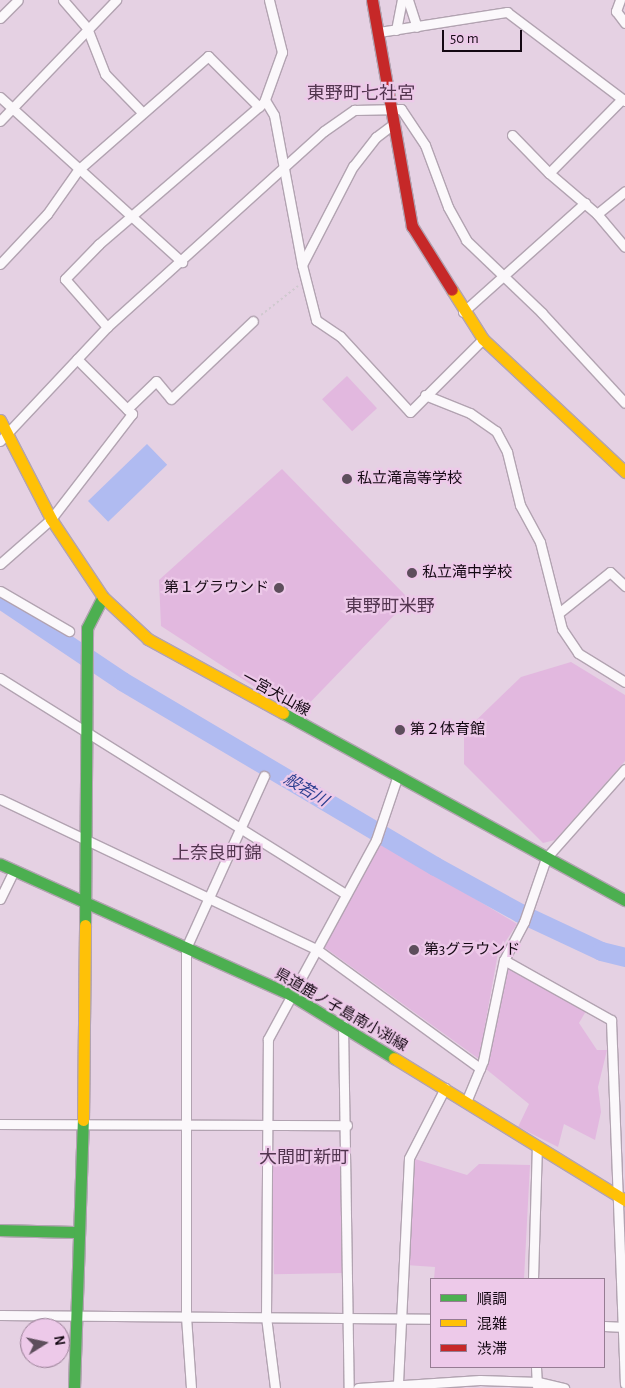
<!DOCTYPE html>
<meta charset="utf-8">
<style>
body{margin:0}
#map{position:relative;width:625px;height:1388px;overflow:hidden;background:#e5d1e3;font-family:"Alegreya Sans","Noto Sans JP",sans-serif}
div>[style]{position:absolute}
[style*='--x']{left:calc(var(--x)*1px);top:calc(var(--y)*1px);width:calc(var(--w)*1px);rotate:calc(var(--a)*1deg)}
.green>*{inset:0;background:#e2b8df;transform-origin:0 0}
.water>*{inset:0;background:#b0bbf1;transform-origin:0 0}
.river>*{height:19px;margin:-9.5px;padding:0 9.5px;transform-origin:9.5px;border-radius:9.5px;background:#b0bbf1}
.path>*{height:2px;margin-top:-1px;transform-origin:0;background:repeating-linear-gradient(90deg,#d0c9cf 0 2.5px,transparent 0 5px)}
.roads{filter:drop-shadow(1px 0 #b2a3b1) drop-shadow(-1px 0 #b2a3b1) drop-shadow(0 1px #b2a3b1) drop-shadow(0 -1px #b2a3b1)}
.street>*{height:9px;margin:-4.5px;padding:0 4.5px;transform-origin:4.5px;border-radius:4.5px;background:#fbf8fb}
.fast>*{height:11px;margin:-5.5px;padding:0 5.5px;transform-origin:5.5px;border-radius:5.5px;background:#4caf50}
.slow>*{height:11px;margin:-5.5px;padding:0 5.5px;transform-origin:5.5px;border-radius:5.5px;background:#ffc107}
.jam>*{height:11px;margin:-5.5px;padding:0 5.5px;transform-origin:5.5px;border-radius:5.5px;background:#c62828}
.dots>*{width:14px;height:14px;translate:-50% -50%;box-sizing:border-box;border:2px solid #edc9e9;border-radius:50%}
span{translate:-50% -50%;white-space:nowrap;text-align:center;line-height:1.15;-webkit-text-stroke:4.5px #edc9e9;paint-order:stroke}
.poi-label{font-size:15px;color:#140813}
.left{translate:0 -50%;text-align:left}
.right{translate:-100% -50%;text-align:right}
.street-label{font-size:15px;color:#140813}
.water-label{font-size:16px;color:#2d4090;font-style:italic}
.quarter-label{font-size:18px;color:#52354f}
.legend{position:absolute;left:430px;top:1278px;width:175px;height:90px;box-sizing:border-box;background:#edc9e9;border:1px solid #967c93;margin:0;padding:6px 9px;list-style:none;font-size:15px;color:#140813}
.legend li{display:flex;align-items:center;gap:10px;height:25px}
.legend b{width:25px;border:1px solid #967c93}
.north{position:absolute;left:20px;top:1318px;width:50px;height:50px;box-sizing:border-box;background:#edc9e9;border:1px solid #967c93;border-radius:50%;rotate:80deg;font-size:14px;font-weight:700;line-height:20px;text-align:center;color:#140813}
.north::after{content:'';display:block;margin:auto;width:18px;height:22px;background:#5d4e5c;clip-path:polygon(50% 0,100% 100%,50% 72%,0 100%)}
.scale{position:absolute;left:442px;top:30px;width:80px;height:22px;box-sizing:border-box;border:2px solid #140813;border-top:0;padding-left:6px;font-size:15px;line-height:18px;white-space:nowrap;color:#140813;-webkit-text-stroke:4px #edc9e9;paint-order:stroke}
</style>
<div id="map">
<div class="green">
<div style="left:347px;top:376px;width:44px;height:34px;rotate:47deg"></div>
<div style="clip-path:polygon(282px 469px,406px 596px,405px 604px,298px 715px,161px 626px,159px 580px)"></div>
<div style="clip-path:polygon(571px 662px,625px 695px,625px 761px,555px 840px,543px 843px,464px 764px,464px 732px,521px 677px)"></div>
<div style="clip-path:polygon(381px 842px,517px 924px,498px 953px,479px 1059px,324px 947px)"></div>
<div style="clip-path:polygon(508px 968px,586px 1011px,579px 1023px,597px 1050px,607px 1050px,598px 1087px,601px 1112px,595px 1140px,564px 1124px,558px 1147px,518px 1127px,529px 1104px,486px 1069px)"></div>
<div style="left:343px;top:1159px;width:114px;height:71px;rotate:89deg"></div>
<div style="clip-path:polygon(415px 1159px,467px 1175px,479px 1164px,530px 1165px,524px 1279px,434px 1279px,435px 1267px,406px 1265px)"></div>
</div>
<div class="water">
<div style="left:147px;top:444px;width:29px;height:82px;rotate:46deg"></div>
</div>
<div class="river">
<div style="--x:0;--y:599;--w:147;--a:33.9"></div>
<div style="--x:122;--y:681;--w:364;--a:30.6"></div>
<div style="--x:435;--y:866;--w:97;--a:28.9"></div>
<div style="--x:520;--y:913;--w:89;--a:25.1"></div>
<div style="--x:601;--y:951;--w:25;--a:14"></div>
</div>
<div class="path">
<div style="--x:261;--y:315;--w:47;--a:-38.1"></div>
</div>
<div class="roads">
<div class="street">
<div style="--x:63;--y:0;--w:37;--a:49"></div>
<div style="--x:87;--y:28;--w:49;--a:68.6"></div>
<div style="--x:105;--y:74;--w:52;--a:45.8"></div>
<div style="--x:269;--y:0;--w:54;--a:76"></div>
<div style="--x:282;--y:52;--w:53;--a:109.8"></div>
<div style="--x:264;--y:102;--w:218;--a:139.3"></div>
<div style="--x:99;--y:244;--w:49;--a:134.2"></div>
<div style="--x:65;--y:279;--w:64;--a:48.8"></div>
<div style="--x:107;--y:327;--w:292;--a:-42.1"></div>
<div style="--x:324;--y:131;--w:37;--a:-35"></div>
<div style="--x:354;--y:110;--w:47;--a:-1.2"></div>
<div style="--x:401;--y:109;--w:43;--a:56.3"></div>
<div style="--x:425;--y:145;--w:66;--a:69.6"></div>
<div style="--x:448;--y:207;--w:38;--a:61"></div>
<div style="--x:466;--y:240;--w:105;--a:43.8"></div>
<div style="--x:542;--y:313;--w:122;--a:47.3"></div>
<div style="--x:408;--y:0;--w:28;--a:72"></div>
<div style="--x:620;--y:0;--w:12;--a:110"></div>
<div style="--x:616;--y:11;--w:15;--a:53"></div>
<div style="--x:0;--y:18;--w:25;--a:-45"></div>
<div style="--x:396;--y:30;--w:31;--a:-79"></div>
<div style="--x:379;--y:32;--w:130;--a:-8.9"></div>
<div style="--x:507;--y:12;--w:148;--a:37"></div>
<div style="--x:0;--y:97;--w:246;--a:42.2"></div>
<div style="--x:622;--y:99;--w:104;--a:134.6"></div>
<div style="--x:549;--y:173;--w:63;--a:40.5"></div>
<div style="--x:597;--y:214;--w:43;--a:49.7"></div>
<div style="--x:265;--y:100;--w:17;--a:59"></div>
<div style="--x:274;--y:115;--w:153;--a:79.4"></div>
<div style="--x:0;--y:121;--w:168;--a:-46.2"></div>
<div style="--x:392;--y:125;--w:20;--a:143"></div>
<div style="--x:376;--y:137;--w:37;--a:128"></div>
<div style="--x:353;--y:166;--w:111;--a:117.3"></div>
<div style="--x:302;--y:265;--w:57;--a:75.7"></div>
<div style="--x:316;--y:320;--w:29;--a:34"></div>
<div style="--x:340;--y:336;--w:103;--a:47.4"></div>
<div style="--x:410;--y:412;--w:103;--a:-45"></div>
<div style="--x:512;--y:135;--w:53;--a:45.8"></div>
<div style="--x:597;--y:214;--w:36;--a:-39"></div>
<div style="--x:0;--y:264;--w:69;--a:-46.8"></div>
<div style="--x:47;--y:214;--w:54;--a:-54.8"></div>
<div style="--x:78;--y:170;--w:173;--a:-41.2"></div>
<div style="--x:208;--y:56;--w:72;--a:45"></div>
<div style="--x:463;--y:312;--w:164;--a:-41.8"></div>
<div style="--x:77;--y:359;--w:71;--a:45"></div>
<div style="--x:425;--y:395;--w:48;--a:21.8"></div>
<div style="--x:470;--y:413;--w:32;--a:35"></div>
<div style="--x:496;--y:431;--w:24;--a:62"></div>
<div style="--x:507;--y:452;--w:55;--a:76.2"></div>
<div style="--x:520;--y:505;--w:42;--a:61.6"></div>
<div style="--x:540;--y:542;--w:90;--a:75.8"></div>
<div style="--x:562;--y:629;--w:29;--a:56"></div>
<div style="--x:578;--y:653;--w:55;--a:31.7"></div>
<div style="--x:0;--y:441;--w:156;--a:-46.8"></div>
<div style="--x:0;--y:564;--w:68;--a:-41.4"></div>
<div style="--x:51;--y:519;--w:133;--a:-52.4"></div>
<div style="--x:132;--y:414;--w:7;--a:-135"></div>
<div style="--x:127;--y:409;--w:40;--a:-44"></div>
<div style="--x:156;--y:381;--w:23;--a:50"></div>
<div style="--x:171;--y:399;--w:113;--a:-43.6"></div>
<div style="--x:0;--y:591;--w:80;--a:30.1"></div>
<div style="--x:560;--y:612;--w:64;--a:-38.7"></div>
<div style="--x:610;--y:572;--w:21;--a:43"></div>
<div style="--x:0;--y:678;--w:408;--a:32"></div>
<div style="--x:0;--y:799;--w:350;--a:25.4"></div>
<div style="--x:316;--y:949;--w:203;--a:36"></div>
<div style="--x:0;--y:899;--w:32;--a:-64"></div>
<div style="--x:504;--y:960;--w:123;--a:29.3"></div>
<div style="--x:611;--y:1020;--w:364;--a:87.8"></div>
<div style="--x:343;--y:1025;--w:363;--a:89.1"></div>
<div style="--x:466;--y:1102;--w:44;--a:-67.5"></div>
<div style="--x:483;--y:1061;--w:103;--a:-78.3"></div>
<div style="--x:504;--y:960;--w:43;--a:-62.2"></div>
<div style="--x:524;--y:922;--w:68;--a:-71"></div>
<div style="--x:546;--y:858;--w:119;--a:-48.4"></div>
<div style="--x:0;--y:1124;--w:347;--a:0.2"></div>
<div style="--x:533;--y:1279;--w:133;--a:-88.3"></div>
<div style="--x:0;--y:1315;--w:431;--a:0.5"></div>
<div style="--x:604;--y:1326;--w:21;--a:3"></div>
<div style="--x:536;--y:1367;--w:19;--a:87"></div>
<div style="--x:398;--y:1383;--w:225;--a:-87.2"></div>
<div style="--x:409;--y:1158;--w:79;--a:-62.8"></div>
<div style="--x:191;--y:1388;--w:71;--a:-94"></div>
<div style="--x:186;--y:1317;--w:369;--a:-90"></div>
<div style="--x:186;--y:948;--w:189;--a:-65.6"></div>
<div style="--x:275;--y:1388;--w:72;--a:-97.2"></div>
<div style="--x:266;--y:1317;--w:278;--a:-89.6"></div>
<div style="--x:268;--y:1039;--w:226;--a:-61.5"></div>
<div style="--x:376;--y:840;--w:65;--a:-71.3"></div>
<div style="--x:358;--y:1388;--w:122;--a:-3.8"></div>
<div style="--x:480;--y:1380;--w:58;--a:2"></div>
<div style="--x:538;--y:1382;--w:27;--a:13"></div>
</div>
<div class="fast">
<div style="--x:283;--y:713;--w:390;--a:28.7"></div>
<div style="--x:0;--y:864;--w:319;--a:24.2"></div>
<div style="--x:291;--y:995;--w:121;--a:31.5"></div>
<div style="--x:85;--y:925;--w:297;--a:-89.6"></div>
<div style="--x:87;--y:628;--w:35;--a:-63"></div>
<div style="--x:0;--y:1230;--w:78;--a:1.5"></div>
<div style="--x:74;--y:1388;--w:268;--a:-88.1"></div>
</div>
<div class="slow">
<div style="--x:452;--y:290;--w:58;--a:57.7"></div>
<div style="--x:483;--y:339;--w:195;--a:43.1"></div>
<div style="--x:0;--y:420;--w:111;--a:62.7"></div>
<div style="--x:51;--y:519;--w:94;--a:56.3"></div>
<div style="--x:103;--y:597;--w:62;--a:43"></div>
<div style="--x:148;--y:639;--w:154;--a:28.7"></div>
<div style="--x:394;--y:1058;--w:271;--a:31.6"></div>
<div style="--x:83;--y:1120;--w:195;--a:-89.4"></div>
</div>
<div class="jam">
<div style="--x:372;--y:0;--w:230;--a:80"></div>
<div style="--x:412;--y:226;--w:75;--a:58"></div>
</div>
</div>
<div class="dots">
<div style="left:347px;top:479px;background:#5d4e5c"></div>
<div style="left:412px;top:573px;background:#5d4e5c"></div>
<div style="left:279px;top:588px;background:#5d4e5c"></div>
<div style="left:400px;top:730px;background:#5d4e5c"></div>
<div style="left:414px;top:950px;background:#5d4e5c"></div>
</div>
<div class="poi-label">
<span class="left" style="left:357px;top:479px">私立滝高等学校</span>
<span class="left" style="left:422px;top:573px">私立滝中学校</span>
<span class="right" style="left:269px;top:588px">第１グラウンド</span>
<span class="left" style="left:410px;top:730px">第２体育館</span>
<span class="left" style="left:424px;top:950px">第3グラウンド</span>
</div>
<div class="street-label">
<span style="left:276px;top:694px;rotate:29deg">一宮犬山線</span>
<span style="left:341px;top:1010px;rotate:30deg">県道鹿ノ子島南小渕線</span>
</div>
<div class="water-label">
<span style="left:306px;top:790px;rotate:31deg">般若川</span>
</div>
<div class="quarter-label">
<span style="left:361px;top:94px">東野町七社宮</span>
<span style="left:390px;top:607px">東野町米野</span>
<span style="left:217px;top:854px">上奈良町錦</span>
<span style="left:304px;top:1158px">大間町新町</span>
</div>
<ul class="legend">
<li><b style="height:6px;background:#4caf50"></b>順調</li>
<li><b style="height:6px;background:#ffc107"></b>混雑</li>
<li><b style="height:6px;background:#c62828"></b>渋滞</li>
</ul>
<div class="north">N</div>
<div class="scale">50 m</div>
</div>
